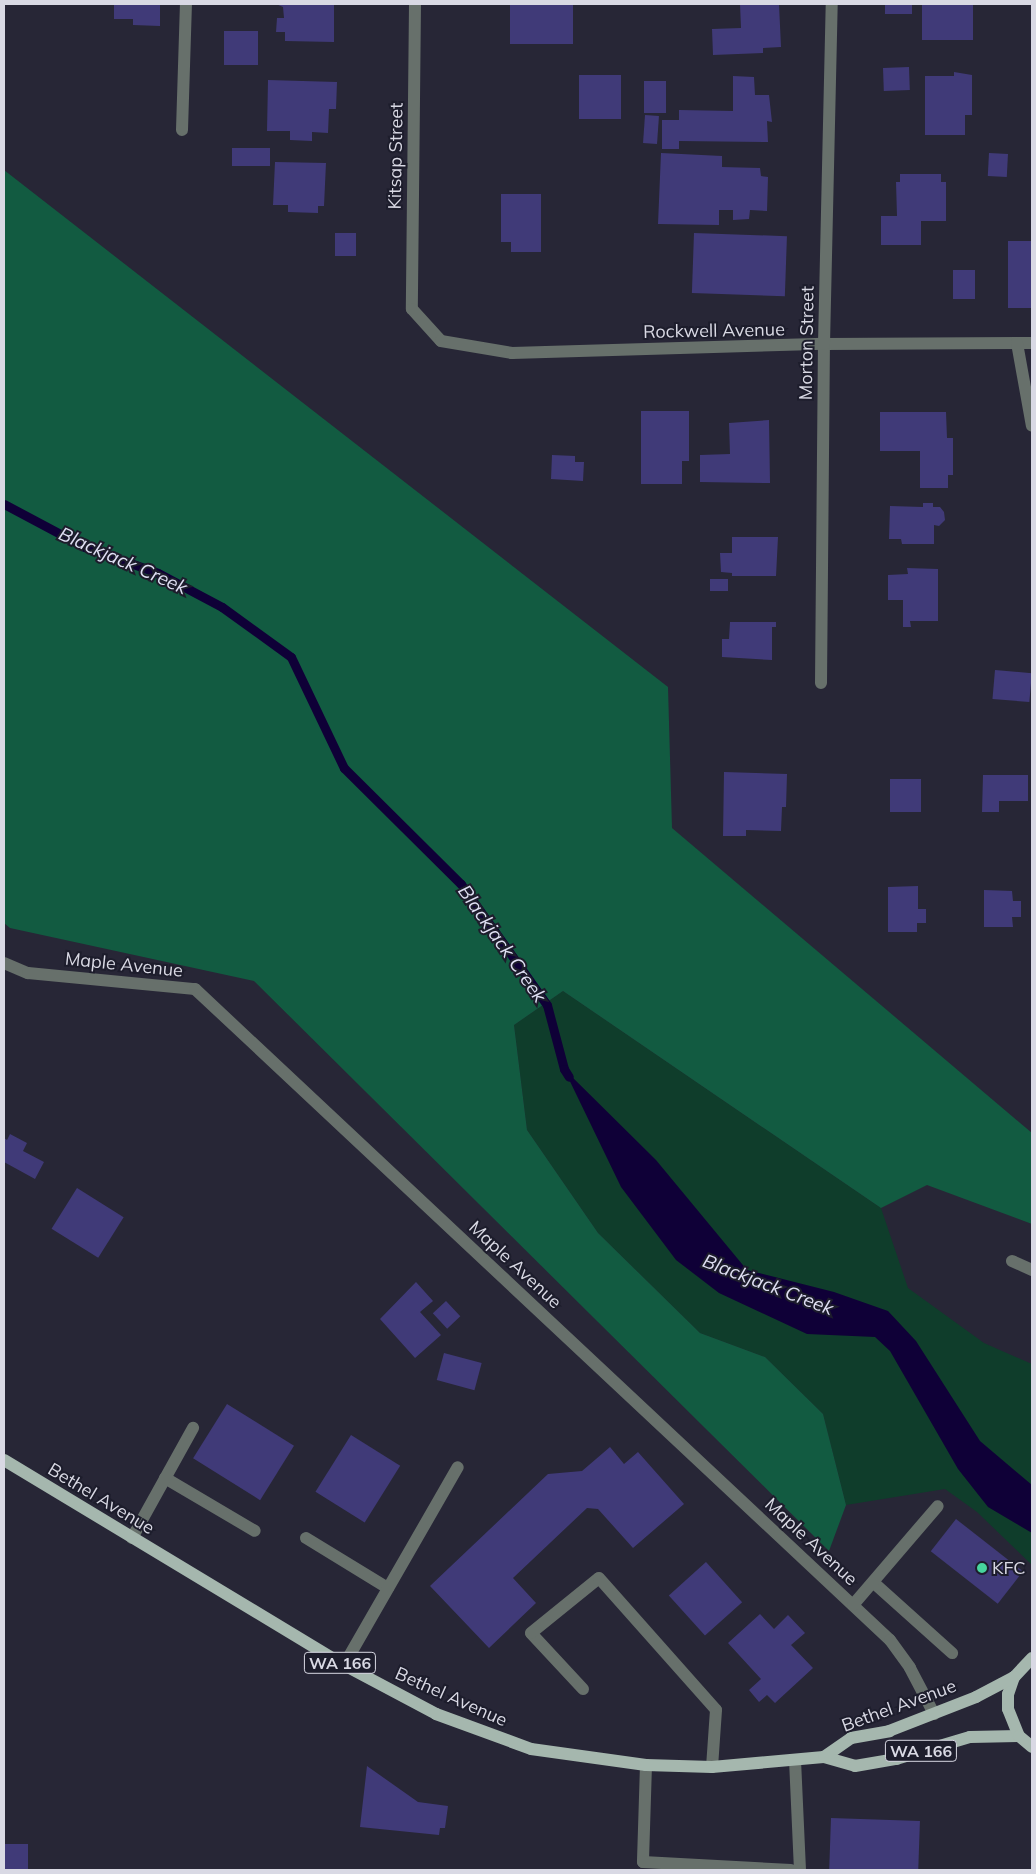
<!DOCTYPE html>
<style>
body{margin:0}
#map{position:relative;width:1036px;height:1874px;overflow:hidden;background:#272636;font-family:Mulish,sans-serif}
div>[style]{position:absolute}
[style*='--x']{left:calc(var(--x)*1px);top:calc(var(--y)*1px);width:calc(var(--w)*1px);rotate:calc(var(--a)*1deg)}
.green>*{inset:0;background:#0f3d2b}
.forest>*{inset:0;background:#125b41}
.water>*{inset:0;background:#0f0037}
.stream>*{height:9px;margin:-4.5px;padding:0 4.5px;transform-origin:4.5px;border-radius:4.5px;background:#0f0037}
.building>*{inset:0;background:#403a78;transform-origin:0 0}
.minor>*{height:12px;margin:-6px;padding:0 6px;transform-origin:6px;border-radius:6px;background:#67706b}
.major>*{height:12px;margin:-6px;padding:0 6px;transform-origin:6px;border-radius:6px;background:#a5b7ae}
.dots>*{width:14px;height:14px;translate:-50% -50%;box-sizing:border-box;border:2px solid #1d1d2c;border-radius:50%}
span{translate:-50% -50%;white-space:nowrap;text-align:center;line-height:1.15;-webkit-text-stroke:4px #1d1d2c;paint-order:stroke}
.shield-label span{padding:1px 4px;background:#1d1d2c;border:1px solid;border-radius:4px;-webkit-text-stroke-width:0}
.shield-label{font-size:16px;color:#d9d9e4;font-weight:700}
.street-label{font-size:18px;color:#d9d9e4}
.poi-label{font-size:18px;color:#d9d9e4}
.left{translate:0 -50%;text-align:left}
.water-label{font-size:19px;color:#dfdff3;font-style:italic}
.frame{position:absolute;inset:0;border:5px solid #d9d9e4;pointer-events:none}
</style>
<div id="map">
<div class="green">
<div style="clip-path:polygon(563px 991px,881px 1208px,908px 1288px,984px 1343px,1032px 1364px,1032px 1565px,977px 1512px,945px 1489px,846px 1505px,823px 1414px,765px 1357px,700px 1333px,598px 1233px,527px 1130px,514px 1025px)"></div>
</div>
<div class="forest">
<div style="clip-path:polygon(4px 170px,668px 687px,672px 828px,1032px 1133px,1032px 1224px,927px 1185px,881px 1208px,563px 991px,514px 1025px,527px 1130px,598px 1233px,700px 1333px,765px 1357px,823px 1414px,846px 1505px,829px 1551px,254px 981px,10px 928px,4px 923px)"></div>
</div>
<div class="water">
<div style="clip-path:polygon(564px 1069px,656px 1160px,747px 1270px,834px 1292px,888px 1311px,916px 1341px,980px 1441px,1032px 1485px,1032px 1533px,988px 1507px,958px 1469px,890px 1351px,875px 1337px,807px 1334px,719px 1293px,676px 1260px,621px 1187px)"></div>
</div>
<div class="stream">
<div style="--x:4;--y:504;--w:92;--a:28"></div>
<div style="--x:85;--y:547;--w:77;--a:19.6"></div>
<div style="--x:158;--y:573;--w:72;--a:28"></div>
<div style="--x:222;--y:607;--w:85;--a:35.9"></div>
<div style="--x:291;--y:657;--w:123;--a:64.5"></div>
<div style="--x:344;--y:768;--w:165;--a:44.8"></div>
<div style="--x:461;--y:884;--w:148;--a:54.6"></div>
<div style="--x:547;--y:1005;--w:66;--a:75.1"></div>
<div style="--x:564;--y:1069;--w:9;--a:58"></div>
</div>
<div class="building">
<div style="clip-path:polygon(114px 4px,160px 4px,160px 26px,133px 25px,133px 19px,114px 19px)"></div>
<div style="clip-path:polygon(276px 4px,334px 4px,334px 42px,285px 41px,285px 32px,276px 32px,277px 18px,284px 18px,283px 7px)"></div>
<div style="left:510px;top:4px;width:63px;height:40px"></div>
<div style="clip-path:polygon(740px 4px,779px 4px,781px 47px,763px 48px,763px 53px,713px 55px,712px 29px,741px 28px)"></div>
<div style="left:885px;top:4px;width:27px;height:10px"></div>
<div style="left:922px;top:4px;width:51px;height:36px"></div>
<div style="left:258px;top:31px;width:34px;height:34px;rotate:90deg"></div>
<div style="left:909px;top:67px;width:23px;height:26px;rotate:88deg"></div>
<div style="clip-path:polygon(954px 72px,972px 75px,972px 115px,965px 115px,965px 135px,925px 135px,925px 76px,954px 76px)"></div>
<div style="left:579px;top:75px;width:42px;height:44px"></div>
<div style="clip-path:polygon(733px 76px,754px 77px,755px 95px,769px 95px,772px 122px,767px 121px,768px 142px,679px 141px,679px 149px,662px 149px,662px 120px,679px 120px,679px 110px,733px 111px)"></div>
<div style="clip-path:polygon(268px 80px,337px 82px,336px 109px,329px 109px,328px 133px,312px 132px,312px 141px,290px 140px,290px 131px,267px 131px)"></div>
<div style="left:644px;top:81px;width:22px;height:32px"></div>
<div style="left:645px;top:115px;width:14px;height:28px;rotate:4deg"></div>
<div style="left:232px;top:148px;width:38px;height:18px"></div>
<div style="clip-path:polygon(661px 153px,722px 156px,722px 167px,760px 168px,761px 176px,768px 177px,767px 211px,750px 210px,749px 219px,733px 220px,733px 210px,719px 210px,719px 225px,658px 224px)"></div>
<div style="left:989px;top:153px;width:19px;height:23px;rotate:3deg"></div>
<div style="clip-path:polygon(275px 162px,326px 163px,324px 206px,318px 206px,318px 213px,288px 212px,288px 205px,273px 205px)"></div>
<div style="clip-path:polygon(900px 174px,941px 174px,941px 182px,946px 182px,946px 221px,921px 221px,921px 245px,881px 245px,881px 216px,897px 216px,896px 182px,900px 182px)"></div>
<div style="clip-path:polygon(501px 194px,541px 194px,541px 252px,511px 252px,511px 242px,501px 242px)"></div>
<div style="left:335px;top:233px;width:21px;height:23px"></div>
<div style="left:694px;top:233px;width:93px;height:60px;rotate:2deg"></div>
<div style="left:1032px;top:241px;width:67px;height:24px;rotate:90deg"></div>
<div style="left:953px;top:270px;width:22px;height:29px"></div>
<div style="clip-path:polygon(641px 411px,689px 411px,689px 461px,682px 461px,682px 484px,641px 484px)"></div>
<div style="clip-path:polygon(880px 412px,946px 412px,947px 438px,953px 438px,953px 475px,948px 475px,948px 488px,920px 488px,920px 451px,880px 451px)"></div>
<div style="clip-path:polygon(769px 420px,770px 483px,700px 482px,700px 455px,730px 454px,729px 423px)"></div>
<div style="clip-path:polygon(552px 455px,575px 456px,575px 462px,584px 462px,583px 481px,551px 479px)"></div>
<div style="clip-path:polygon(923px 503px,933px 503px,933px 507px,940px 507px,944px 512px,945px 520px,939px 526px,934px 525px,934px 544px,902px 544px,901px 539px,889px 539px,890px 506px,923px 507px)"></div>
<div style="clip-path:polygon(732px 537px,778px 537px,776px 576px,732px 576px,732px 573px,721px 572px,720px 553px,732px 553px)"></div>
<div style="clip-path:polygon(907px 568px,938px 569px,938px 621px,910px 621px,911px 627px,903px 627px,903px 600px,888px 600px,888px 575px,908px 574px)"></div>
<div style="left:710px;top:579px;width:18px;height:12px"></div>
<div style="clip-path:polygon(730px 622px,776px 622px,776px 627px,772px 627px,772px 660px,722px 657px,722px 639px,729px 639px)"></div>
<div style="left:995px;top:670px;width:37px;height:29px;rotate:5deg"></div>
<div style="clip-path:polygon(724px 772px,787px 774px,786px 807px,782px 807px,781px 831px,746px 830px,746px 836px,723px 836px)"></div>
<div style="clip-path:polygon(983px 775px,1028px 775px,1028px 801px,999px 801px,999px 812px,982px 812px)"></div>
<div style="left:890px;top:779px;width:31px;height:33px"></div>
<div style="clip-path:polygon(918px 886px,918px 909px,926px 909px,926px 923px,917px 923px,917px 932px,888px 932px,888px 887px)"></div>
<div style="clip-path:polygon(984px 890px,1012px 891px,1013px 901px,1021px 901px,1021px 917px,1012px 917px,1013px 927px,984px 927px)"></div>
<div style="clip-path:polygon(10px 1134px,27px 1143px,23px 1151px,44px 1162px,35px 1179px,4px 1162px,4px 1138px,7px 1140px)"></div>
<div style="left:77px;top:1188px;width:55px;height:48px;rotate:32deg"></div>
<div style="clip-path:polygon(416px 1282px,433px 1301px,420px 1312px,441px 1335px,415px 1358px,380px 1319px)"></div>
<div style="left:446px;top:1301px;width:21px;height:18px;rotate:47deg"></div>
<div style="left:444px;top:1353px;width:39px;height:28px;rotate:15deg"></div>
<div style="left:227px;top:1404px;width:79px;height:64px;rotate:32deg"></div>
<div style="left:351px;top:1435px;width:58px;height:67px;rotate:32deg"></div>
<div style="clip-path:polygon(610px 1447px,624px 1464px,638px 1452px,684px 1504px,633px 1548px,598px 1509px,587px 1508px,513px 1578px,536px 1603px,489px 1648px,430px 1586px,548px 1474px,582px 1471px)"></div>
<div style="left:956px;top:1519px;width:85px;height:41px;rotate:38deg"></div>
<div style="left:706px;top:1562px;width:54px;height:50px;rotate:48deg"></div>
<div style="clip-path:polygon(760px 1614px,774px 1629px,788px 1615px,805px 1633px,791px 1645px,813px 1668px,775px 1703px,767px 1695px,759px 1702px,749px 1690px,761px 1679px,728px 1643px)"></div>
<div style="clip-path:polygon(367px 1766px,418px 1802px,448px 1806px,445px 1828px,440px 1828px,439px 1835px,360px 1827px)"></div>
<div style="left:831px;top:1818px;width:89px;height:52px;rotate:2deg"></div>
<div style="left:4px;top:1844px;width:24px;height:26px"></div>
</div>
<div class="minor">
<div style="--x:415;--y:4;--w:305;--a:90.6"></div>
<div style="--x:412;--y:309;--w:43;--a:47.8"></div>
<div style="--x:441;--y:341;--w:72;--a:9.6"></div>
<div style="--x:512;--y:353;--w:312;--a:-1.7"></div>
<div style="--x:824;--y:344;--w:208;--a:-0.3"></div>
<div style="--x:182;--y:130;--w:126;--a:-88.2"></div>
<div style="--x:1017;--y:343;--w:84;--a:79.8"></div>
<div style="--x:821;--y:683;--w:339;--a:-89.5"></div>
<div style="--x:824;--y:344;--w:340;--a:-88.7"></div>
<div style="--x:4;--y:963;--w:26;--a:23"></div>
<div style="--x:28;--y:973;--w:168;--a:5.5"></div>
<div style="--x:195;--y:989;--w:952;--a:43.13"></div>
<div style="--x:890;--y:1640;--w:34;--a:54"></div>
<div style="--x:910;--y:1668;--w:52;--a:62.4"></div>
<div style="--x:1012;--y:1261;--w:22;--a:24"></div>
<div style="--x:165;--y:1478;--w:104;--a:30.5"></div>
<div style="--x:132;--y:1538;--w:126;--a:-61"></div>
<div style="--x:306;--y:1538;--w:96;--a:31.4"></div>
<div style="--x:874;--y:1583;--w:105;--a:41.9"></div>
<div style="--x:853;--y:1605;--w:130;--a:-49.4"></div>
<div style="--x:344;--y:1665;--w:228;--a:-60.1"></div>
<div style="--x:583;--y:1689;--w:76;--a:-132.9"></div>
<div style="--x:531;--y:1633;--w:87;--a:-39"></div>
<div style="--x:599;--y:1578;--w:176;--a:48.4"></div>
<div style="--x:716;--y:1710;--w:57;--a:94"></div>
<div style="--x:795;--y:1760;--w:110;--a:87.4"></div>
<div style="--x:646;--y:1765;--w:97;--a:91.8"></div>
<div style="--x:643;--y:1862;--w:148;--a:3.1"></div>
</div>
<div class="major">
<div style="--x:4;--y:1460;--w:397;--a:31.1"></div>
<div style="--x:344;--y:1665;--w:104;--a:28"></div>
<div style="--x:436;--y:1714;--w:101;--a:20.2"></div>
<div style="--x:531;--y:1749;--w:116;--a:7.9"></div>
<div style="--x:646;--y:1765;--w:66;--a:1.7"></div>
<div style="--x:712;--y:1767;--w:112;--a:-5.1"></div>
<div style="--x:824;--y:1757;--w:32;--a:16"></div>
<div style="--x:855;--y:1766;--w:42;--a:-9.7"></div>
<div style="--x:896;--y:1759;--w:77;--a:-16.6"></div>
<div style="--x:970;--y:1737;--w:49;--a:-1.2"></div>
<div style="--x:1032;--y:1658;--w:26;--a:133"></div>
<div style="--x:1014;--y:1677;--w:18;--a:109"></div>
<div style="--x:1008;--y:1694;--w:15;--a:90"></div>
<div style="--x:1008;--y:1709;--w:29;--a:68"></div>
<div style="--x:1019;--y:1736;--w:17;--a:40"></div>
<div style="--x:824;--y:1757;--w:33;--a:-35"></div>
<div style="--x:851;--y:1738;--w:39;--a:-10"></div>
<div style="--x:889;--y:1731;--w:93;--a:-21.3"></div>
<div style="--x:976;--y:1697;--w:43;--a:-27.8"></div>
</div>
<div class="dots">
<div style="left:982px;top:1568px;background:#47d49e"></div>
</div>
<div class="shield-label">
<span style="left:340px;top:1663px">WA 166</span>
<span style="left:921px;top:1751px">WA 166</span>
</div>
<div class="street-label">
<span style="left:396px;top:156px;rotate:-89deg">Kitsap Street</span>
<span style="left:714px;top:331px;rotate:-1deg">Rockwell Avenue</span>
<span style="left:807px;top:343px;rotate:-89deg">Morton Street</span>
<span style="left:124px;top:965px;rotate:6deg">Maple Avenue</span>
<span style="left:515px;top:1265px;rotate:43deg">Maple Avenue</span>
<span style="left:101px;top:1499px;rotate:31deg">Bethel Avenue</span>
<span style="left:811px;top:1542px;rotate:43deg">Maple Avenue</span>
<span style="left:451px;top:1697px;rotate:24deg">Bethel Avenue</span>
<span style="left:899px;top:1706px;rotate:-20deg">Bethel Avenue</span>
</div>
<div class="poi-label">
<span class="left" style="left:992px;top:1568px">KFC</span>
</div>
<div class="water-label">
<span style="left:123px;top:561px;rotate:24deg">Blackjack Creek</span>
<span style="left:502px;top:944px;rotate:55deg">Blackjack Creek</span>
<span style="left:768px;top:1285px;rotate:21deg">Blackjack Creek</span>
</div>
<div class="frame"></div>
</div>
